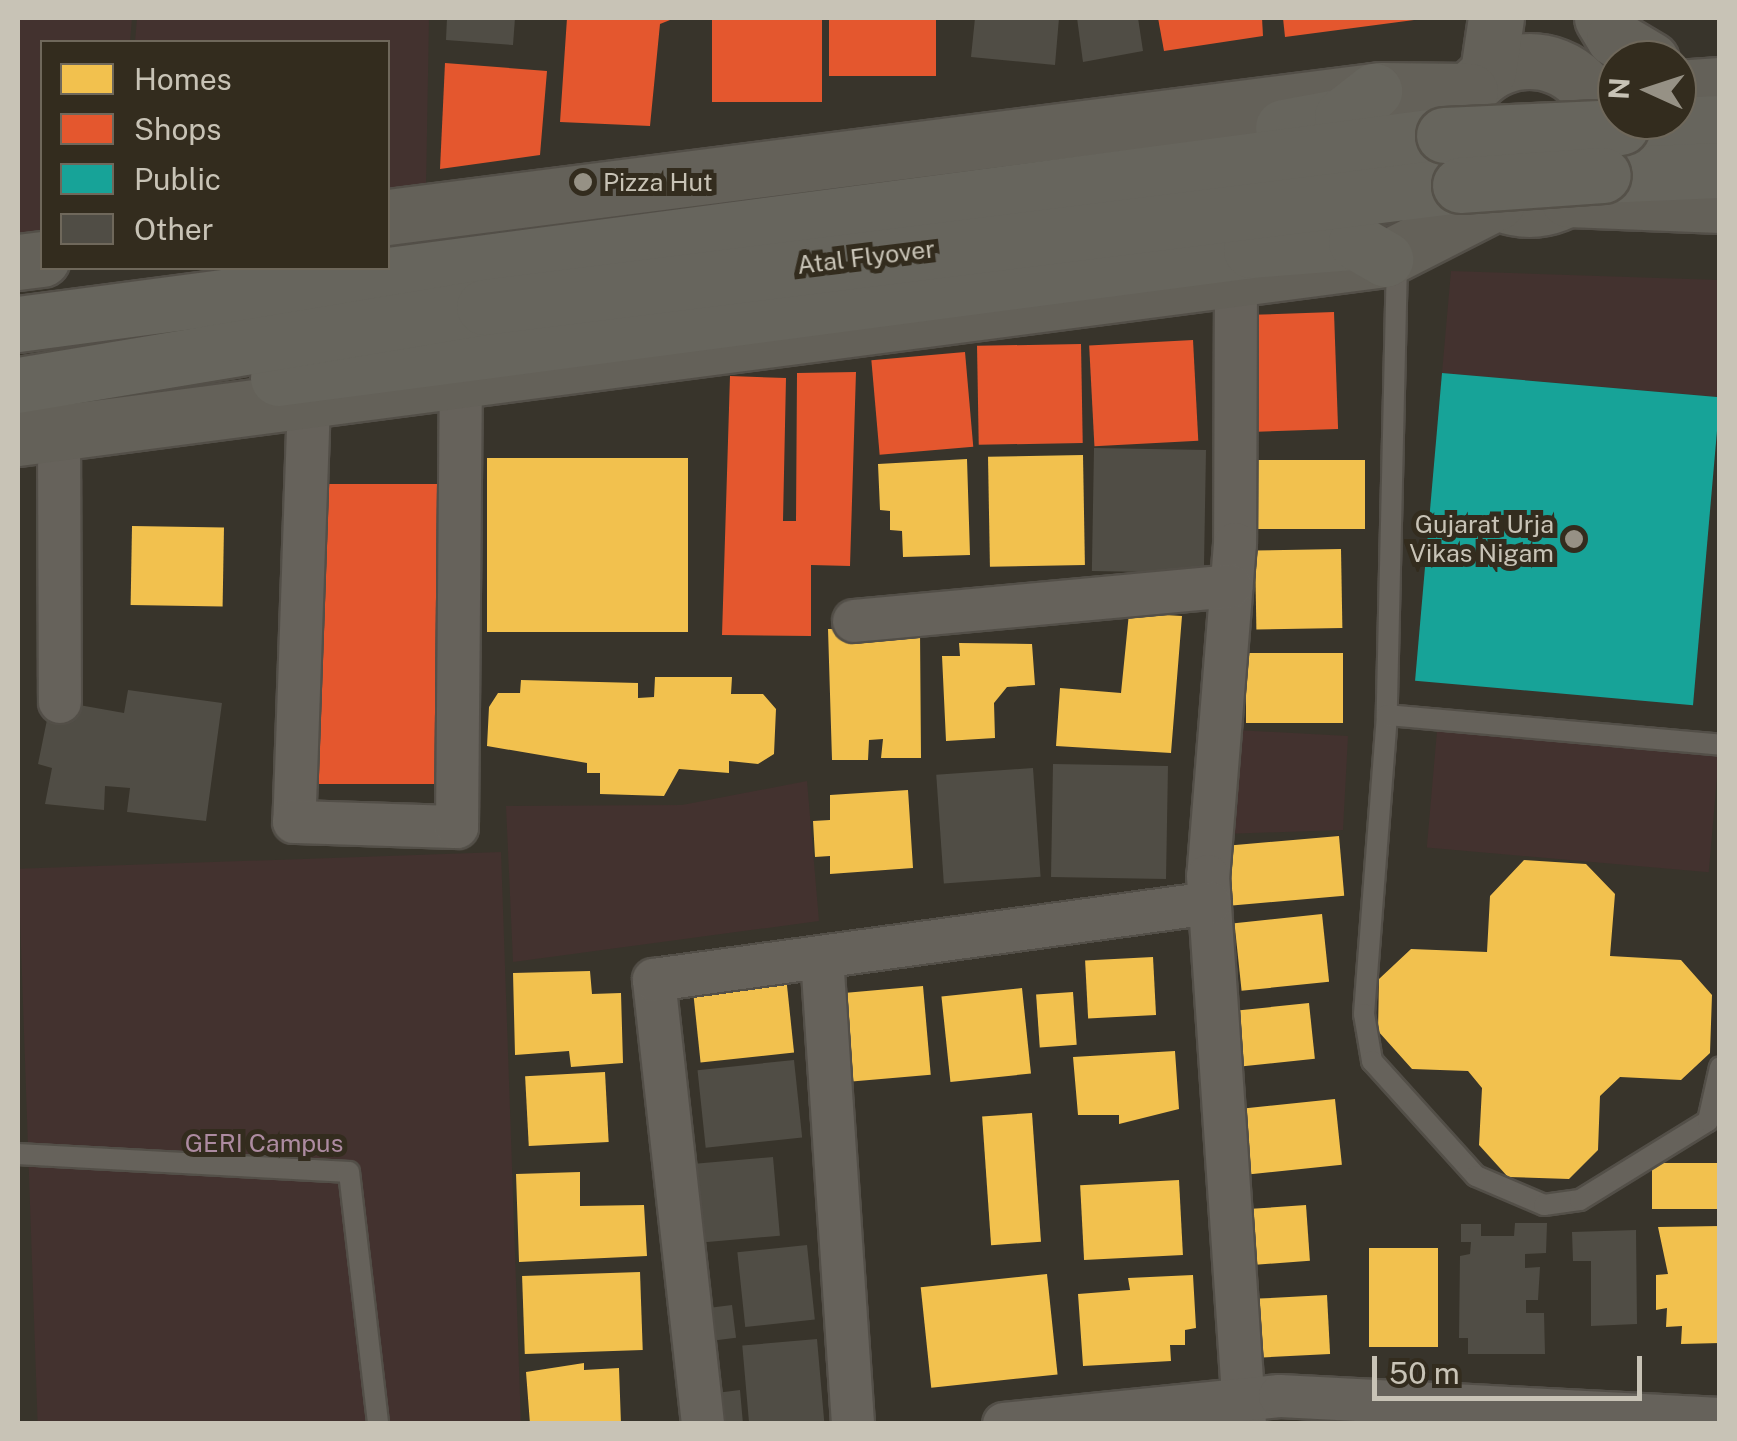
<!DOCTYPE html>
<style>
body{margin:0}
#map{position:relative;width:1737px;height:1441px;overflow:hidden;background:#38342b;font-family:"Public Sans",sans-serif}
div>[style]{position:absolute}
[style*='--x']{left:calc(var(--x)*1px);top:calc(var(--y)*1px);width:calc(var(--w)*1px);rotate:calc(var(--a)*1deg)}
.green>*{inset:0;background:#43322f;transform-origin:0 0}
.homes>*{inset:0;background:#f2c14e;transform-origin:0 0}
.shops>*{inset:0;background:#e4572e;transform-origin:0 0}
.public>*{inset:0;background:#17a398;transform-origin:0 0}
.building>*{inset:0;background:#504d45;transform-origin:0 0}
.roads{filter:drop-shadow(2px 0 #534f48) drop-shadow(-2px 0 #534f48) drop-shadow(0 2px #534f48) drop-shadow(0 -2px #534f48)}
.lane>*{height:20px;margin:-10px;padding:0 10px;transform-origin:10px;border-radius:10px;background:#66625b}
.street>*{height:42px;margin:-21px;padding:0 21px;transform-origin:21px;border-radius:21px;background:#66625b}
.secondary>*{height:55px;margin:-27.5px;padding:0 27.5px;transform-origin:27.5px;border-radius:27.5px;background:#646159}
.secondary>.ring{margin:-27.5px;padding:0;box-sizing:content-box;background:none;border:55px solid #646159;border-radius:50%}
.primary>*{height:55px;margin:-27.5px;padding:0 27.5px;transform-origin:27.5px;border-radius:27.5px;background:#67655d}
.bridges{filter:drop-shadow(2px 0 #555149) drop-shadow(-2px 0 #555149) drop-shadow(0 2px #555149) drop-shadow(0 -2px #555149)}
.primary-bridge>*{height:55px;margin:-27.5px;padding:0 27.5px;transform-origin:27.5px;border-radius:27.5px;background:#67655d}
.dots>*{width:28px;height:28px;translate:-50% -50%;box-sizing:border-box;border:5px solid #332c1e;border-radius:50%}
span{translate:-50% -50%;white-space:nowrap;text-align:center;line-height:1.15;-webkit-text-stroke:10px #332c1e;paint-order:stroke}
.poi-label{font-size:25px;color:#c8c3b6}
.left{translate:0 -50%;text-align:left}
.right{translate:-100% -50%;text-align:right}
.street-label{font-size:25px;color:#c8c3b6}
.park-label{font-size:25px;color:#ad8ba1}
.frame{position:absolute;inset:0;border:20px solid #c8c3b6;pointer-events:none}
.legend{position:absolute;left:40px;top:40px;width:350px;height:230px;box-sizing:border-box;background:#332c1e;border:2px solid #6f685b;margin:0;padding:12px 18px;list-style:none;font-size:30px;color:#c8c3b6}
.legend li{display:flex;align-items:center;gap:20px;height:50px}
.legend b{width:50px;border:2px solid #6f685b}
.north{position:absolute;left:1597px;top:40px;width:100px;height:100px;box-sizing:border-box;background:#332c1e;border:2px solid #6f685b;border-radius:50%;rotate:273deg;font-size:28px;font-weight:700;line-height:40px;text-align:center;color:#c8c3b6}
.north::after{content:'';display:block;margin:auto;width:35px;height:45px;background:#969185;clip-path:polygon(50% 0,100% 100%,50% 72%,0 100%)}
.scale{position:absolute;left:1372px;top:1356px;width:270px;height:45px;box-sizing:border-box;border:5px solid #c8c3b6;border-top:0;padding-left:12px;font-size:30px;line-height:35px;white-space:nowrap;color:#c8c3b6;-webkit-text-stroke:8px #332c1e;paint-order:stroke}
</style>
<div id="map">
<div class="green">
<div style="clip-path:polygon(18px 18px,132px 18px,130px 42px,42px 42px,42px 232px,18px 234px)"></div>
<div style="clip-path:polygon(137px 18px,429px 18px,426px 188px,388px 193px,388px 42px,135px 42px)"></div>
<div style="clip-path:polygon(1451px 271px,1719px 280px,1719px 397px,1442px 373px)"></div>
<div style="clip-path:polygon(1236px 730px,1348px 736px,1343px 830px,1223px 834px)"></div>
<div style="left:1437px;top:731px;width:283px;height:117px;rotate:5deg"></div>
<div style="clip-path:polygon(807px 781px,819px 921px,513px 962px,506px 806px,682px 805px)"></div>
<div style="left:501px;top:852px;width:571px;height:483px;rotate:88deg"></div>
</div>
<div class="homes">
<div style="left:1083px;top:455px;width:110px;height:95px;rotate:89deg"></div>
<div style="left:688px;top:458px;width:174px;height:201px;rotate:90deg"></div>
<div style="clip-path:polygon(967px 459px,970px 555px,903px 557px,902px 531px,890px 530px,890px 511px,880px 510px,878px 464px)"></div>
<div style="left:1256px;top:460px;width:109px;height:69px"></div>
<div style="left:132px;top:526px;width:92px;height:79px;rotate:1deg"></div>
<div style="left:1341px;top:549px;width:79px;height:86px;rotate:89deg"></div>
<div style="clip-path:polygon(1129px 613px,1182px 616px,1171px 753px,1056px 746px,1060px 688px,1121px 693px)"></div>
<div style="clip-path:polygon(828px 629px,920px 630px,921px 758px,881px 758px,883px 739px,869px 740px,868px 760px,832px 760px)"></div>
<div style="clip-path:polygon(959px 643px,1032px 644px,1035px 685px,1007px 687px,994px 703px,995px 738px,946px 741px,942px 656px,960px 656px)"></div>
<div style="left:1246px;top:653px;width:97px;height:70px"></div>
<div style="clip-path:polygon(655px 677px,732px 677px,731px 694px,763px 694px,776px 709px,774px 754px,758px 764px,729px 761px,729px 773px,679px 769px,664px 796px,600px 794px,600px 773px,587px 773px,587px 763px,487px 746px,489px 707px,498px 693px,520px 693px,521px 680px,638px 683px,638px 698px,654px 697px)"></div>
<div style="clip-path:polygon(908px 790px,913px 868px,830px 874px,830px 856px,815px 857px,813px 821px,830px 820px,830px 795px)"></div>
<div style="left:1339px;top:836px;width:60px;height:121px;rotate:85deg"></div>
<div style="clip-path:polygon(1524px 860px,1586px 864px,1615px 894px,1610px 956px,1681px 960px,1712px 995px,1710px 1053px,1681px 1080px,1620px 1077px,1600px 1096px,1598px 1150px,1569px 1179px,1508px 1177px,1479px 1145px,1482px 1088px,1468px 1071px,1412px 1069px,1378px 1031px,1379px 979px,1411px 949px,1487px 952px,1490px 896px)"></div>
<div style="left:1322px;top:914px;width:68px;height:88px;rotate:84deg"></div>
<div style="left:1153px;top:957px;width:58px;height:68px;rotate:87deg"></div>
<div style="clip-path:polygon(590px 971px,592px 994px,621px 993px,623px 1063px,571px 1067px,569px 1051px,515px 1055px,513px 973px)"></div>
<div style="left:786px;top:976px;width:77px;height:94px;rotate:84deg"></div>
<div style="left:923px;top:986px;width:89px;height:85px;rotate:85deg"></div>
<div style="left:1022px;top:988px;width:86px;height:81px;rotate:84deg"></div>
<div style="left:1073px;top:992px;width:53px;height:37px;rotate:86deg"></div>
<div style="left:1309px;top:1003px;width:56px;height:72px;rotate:84deg"></div>
<div style="clip-path:polygon(1175px 1051px,1179px 1109px,1119px 1124px,1119px 1115px,1078px 1115px,1073px 1057px)"></div>
<div style="left:605px;top:1072px;width:70px;height:80px;rotate:87deg"></div>
<div style="left:1335px;top:1099px;width:66px;height:92px;rotate:84deg"></div>
<div style="left:1032px;top:1113px;width:129px;height:50px;rotate:86deg"></div>
<div style="left:1720px;top:1163px;width:46px;height:68px;rotate:90deg"></div>
<div style="clip-path:polygon(580px 1172px,580px 1206px,644px 1205px,647px 1256px,519px 1262px,516px 1174px)"></div>
<div style="left:1179px;top:1180px;width:75px;height:99px;rotate:87deg"></div>
<div style="left:1306px;top:1205px;width:56px;height:58px;rotate:86deg"></div>
<div style="clip-path:polygon(1720px 1226px,1720px 1343px,1681px 1344px,1682px 1326px,1666px 1327px,1667px 1308px,1656px 1310px,1656px 1275px,1668px 1274px,1658px 1227px)"></div>
<div style="left:1438px;top:1248px;width:99px;height:69px;rotate:90deg"></div>
<div style="left:640px;top:1272px;width:78px;height:118px;rotate:88deg"></div>
<div style="left:1047px;top:1274px;width:101px;height:127px;rotate:84deg"></div>
<div style="clip-path:polygon(1193px 1275px,1196px 1328px,1185px 1330px,1185px 1345px,1170px 1345px,1171px 1361px,1083px 1366px,1078px 1294px,1130px 1290px,1128px 1278px)"></div>
<div style="left:1327px;top:1295px;width:59px;height:68px;rotate:87deg"></div>
<div style="clip-path:polygon(584px 1363px,584px 1370px,619px 1368px,621px 1424px,530px 1424px,526px 1372px)"></div>
</div>
<div class="shops">
<div style="clip-path:polygon(567px 18px,675px 18px,660px 24px,650px 126px,560px 122px)"></div>
<div style="left:712px;top:18px;width:110px;height:84px"></div>
<div style="left:829px;top:18px;width:107px;height:58px"></div>
<div style="clip-path:polygon(1158px 18px,1262px 18px,1263px 36px,1164px 51px)"></div>
<div style="clip-path:polygon(1283px 18px,1413px 18px,1414px 20px,1285px 37px)"></div>
<div style="clip-path:polygon(445px 63px,547px 71px,540px 155px,440px 169px)"></div>
<div style="left:1334px;top:312px;width:117px;height:81px;rotate:88deg"></div>
<div style="left:1193px;top:340px;width:101px;height:104px;rotate:87deg"></div>
<div style="left:1081px;top:344px;width:99px;height:104px;rotate:89deg"></div>
<div style="left:965px;top:352px;width:95px;height:94px;rotate:85deg"></div>
<div style="clip-path:polygon(856px 372px,850px 566px,811px 565px,811px 636px,722px 635px,730px 376px,786px 378px,783px 521px,796px 521px,797px 373px)"></div>
<div style="left:314px;top:484px;width:125px;height:300px"></div>
</div>
<div class="public">
<div style="left:1442px;top:373px;width:279px;height:309px;rotate:5deg"></div>
</div>
<div class="building">
<div style="clip-path:polygon(447px 18px,515px 18px,513px 45px,446px 40px)"></div>
<div style="clip-path:polygon(975px 18px,1059px 18px,1055px 65px,971px 57px)"></div>
<div style="clip-path:polygon(1077px 18px,1138px 18px,1143px 51px,1083px 62px)"></div>
<div style="left:1206px;top:450px;width:123px;height:112px;rotate:91deg"></div>
<div style="clip-path:polygon(128px 690px,222px 703px,206px 821px,127px 812px,130px 788px,105px 786px,104px 810px,45px 804px,52px 768px,38px 764px,51px 700px,124px 713px)"></div>
<div style="left:1053px;top:764px;width:115px;height:113px;rotate:1deg"></div>
<div style="left:1033px;top:768px;width:109px;height:97px;rotate:86deg"></div>
<div style="left:794px;top:1060px;width:78px;height:97px;rotate:84deg"></div>
<div style="left:773px;top:1157px;width:79px;height:87px;rotate:85deg"></div>
<div style="clip-path:polygon(1515px 1223px,1547px 1223px,1546px 1253px,1525px 1254px,1525px 1268px,1540px 1267px,1538px 1300px,1526px 1300px,1526px 1313px,1544px 1313px,1545px 1354px,1468px 1354px,1468px 1338px,1459px 1338px,1460px 1256px,1470px 1254px,1471px 1242px,1461px 1242px,1461px 1224px,1481px 1224px,1481px 1236px,1514px 1236px)"></div>
<div style="clip-path:polygon(1636px 1230px,1637px 1324px,1591px 1326px,1591px 1261px,1573px 1261px,1572px 1232px)"></div>
<div style="left:807px;top:1245px;width:75px;height:70px;rotate:84deg"></div>
<div style="left:732px;top:1305px;width:33px;height:34px;rotate:83deg"></div>
<div style="left:817px;top:1339px;width:85px;height:75px;rotate:85deg"></div>
<div style="clip-path:polygon(740px 1390px,743px 1424px,712px 1424px,708px 1394px)"></div>
</div>
<div class="roads">
<div class="lane">
<div style="--x:1397;--y:260;--w:455;--a:91.3"></div>
<div style="--x:1387;--y:715;--w:300;--a:94.4"></div>
<div style="--x:1364;--y:1014;--w:48;--a:80.3"></div>
<div style="--x:1372;--y:1061;--w:155;--a:47.9"></div>
<div style="--x:1476;--y:1176;--w:74;--a:23.1"></div>
<div style="--x:1544;--y:1205;--w:36;--a:-8"></div>
<div style="--x:1580;--y:1200;--w:150;--a:-31.7"></div>
<div style="--x:1708;--y:1121;--w:55;--a:-77.5"></div>
<div style="--x:1387;--y:715;--w:334;--a:5.1"></div>
<div style="--x:18;--y:1154;--w:331;--a:3.1"></div>
<div style="--x:349;--y:1172;--w:254;--a:83.4"></div>
</div>
<div class="street">
<div style="--x:1236;--y:282;--w:262;--a:90.2"></div>
<div style="--x:1235;--y:544;--w:333;--a:94.6"></div>
<div style="--x:1208;--y:876;--w:549;--a:86.14"></div>
<div style="--x:309;--y:402;--w:420;--a:92"></div>
<div style="--x:294;--y:822;--w:163;--a:1.8"></div>
<div style="--x:457;--y:827;--w:444;--a:-89.5"></div>
<div style="--x:59;--y:433;--w:269;--a:89.8"></div>
<div style="--x:854;--y:621;--w:379;--a:-5.3"></div>
<div style="--x:822;--y:957;--w:468;--a:86.2"></div>
<div style="--x:703;--y:1424;--w:447;--a:-96.3"></div>
<div style="--x:654;--y:980;--w:561;--a:-7.88"></div>
<div style="--x:1004;--y:1424;--w:277;--a:-5.8"></div>
<div style="--x:1280;--y:1396;--w:441;--a:3"></div>
</div>
<div class="secondary">
<div style="--x:1602;--y:18;--w:23;--a:59"></div>
<div style="--x:1614;--y:38;--w:43;--a:30.7"></div>
<div class="ring" style="left:1455px;top:61px;width:93px;height:93px"></div>
<div style="--x:1488;--y:72;--w:55;--a:-81.6"></div>
<div style="--x:1677;--y:88;--w:43;--a:-4"></div>
<div style="--x:1568;--y:199;--w:152;--a:2.3"></div>
<div style="--x:388;--y:217;--w:1001;--a:-7.29"></div>
<div style="--x:1381;--y:90;--w:89;--a:0.6"></div>
<div style="--x:18;--y:262;--w:24;--a:-7"></div>
<div style="--x:18;--y:438;--w:1379;--a:-7.46"></div>
<div style="--x:1385;--y:259;--w:126;--a:-27"></div>
</div>
<div class="primary">
<div style="--x:1283;--y:127;--w:60;--a:-10.6"></div>
<div style="--x:1342;--y:116;--w:41;--a:-38"></div>
<div style="--x:1621;--y:127;--w:99;--a:-2.3"></div>
<div style="--x:1603;--y:175;--w:117;--a:-2.4"></div>
<div style="--x:18;--y:324;--w:1438;--a:-7.55"></div>
<div style="--x:278;--y:378;--w:981;--a:-7.49"></div>
<div style="--x:1251;--y:250;--w:105;--a:-4.4"></div>
<div style="--x:1356;--y:242;--w:34;--a:30"></div>
<div style="--x:18;--y:385;--w:472;--a:-9.5"></div>
<div style="--x:484;--y:307;--w:984;--a:-7.13"></div>
</div>
</div>
<div class="bridges">
<div class="primary-bridge">
<div style="--x:1444;--y:135;--w:177;--a:-2.6"></div>
<div style="--x:1460;--y:185;--w:143;--a:-4"></div>
</div>
</div>
<div class="dots">
<div style="left:583px;top:182px;background:#969185"></div>
<div style="left:1574px;top:539px;background:#969185"></div>
</div>
<div class="poi-label">
<span class="left" style="left:603px;top:182px">Pizza Hut</span>
<span class="right" style="left:1554px;top:539px">Gujarat Urja<br>Vikas Nigam</span>
</div>
<div class="street-label">
<span style="left:866px;top:257px;rotate:-7deg">Atal Flyover</span>
</div>
<div class="park-label">
<span style="left:264px;top:1143px">GERI Campus</span>
</div>
<div class="frame"></div>
<ul class="legend">
<li><b style="height:28px;background:#f2c14e"></b>Homes</li>
<li><b style="height:28px;background:#e4572e"></b>Shops</li>
<li><b style="height:28px;background:#17a398"></b>Public</li>
<li><b style="height:28px;background:#504d45"></b>Other</li>
</ul>
<div class="north">N</div>
<div class="scale">50 m</div>
</div>
